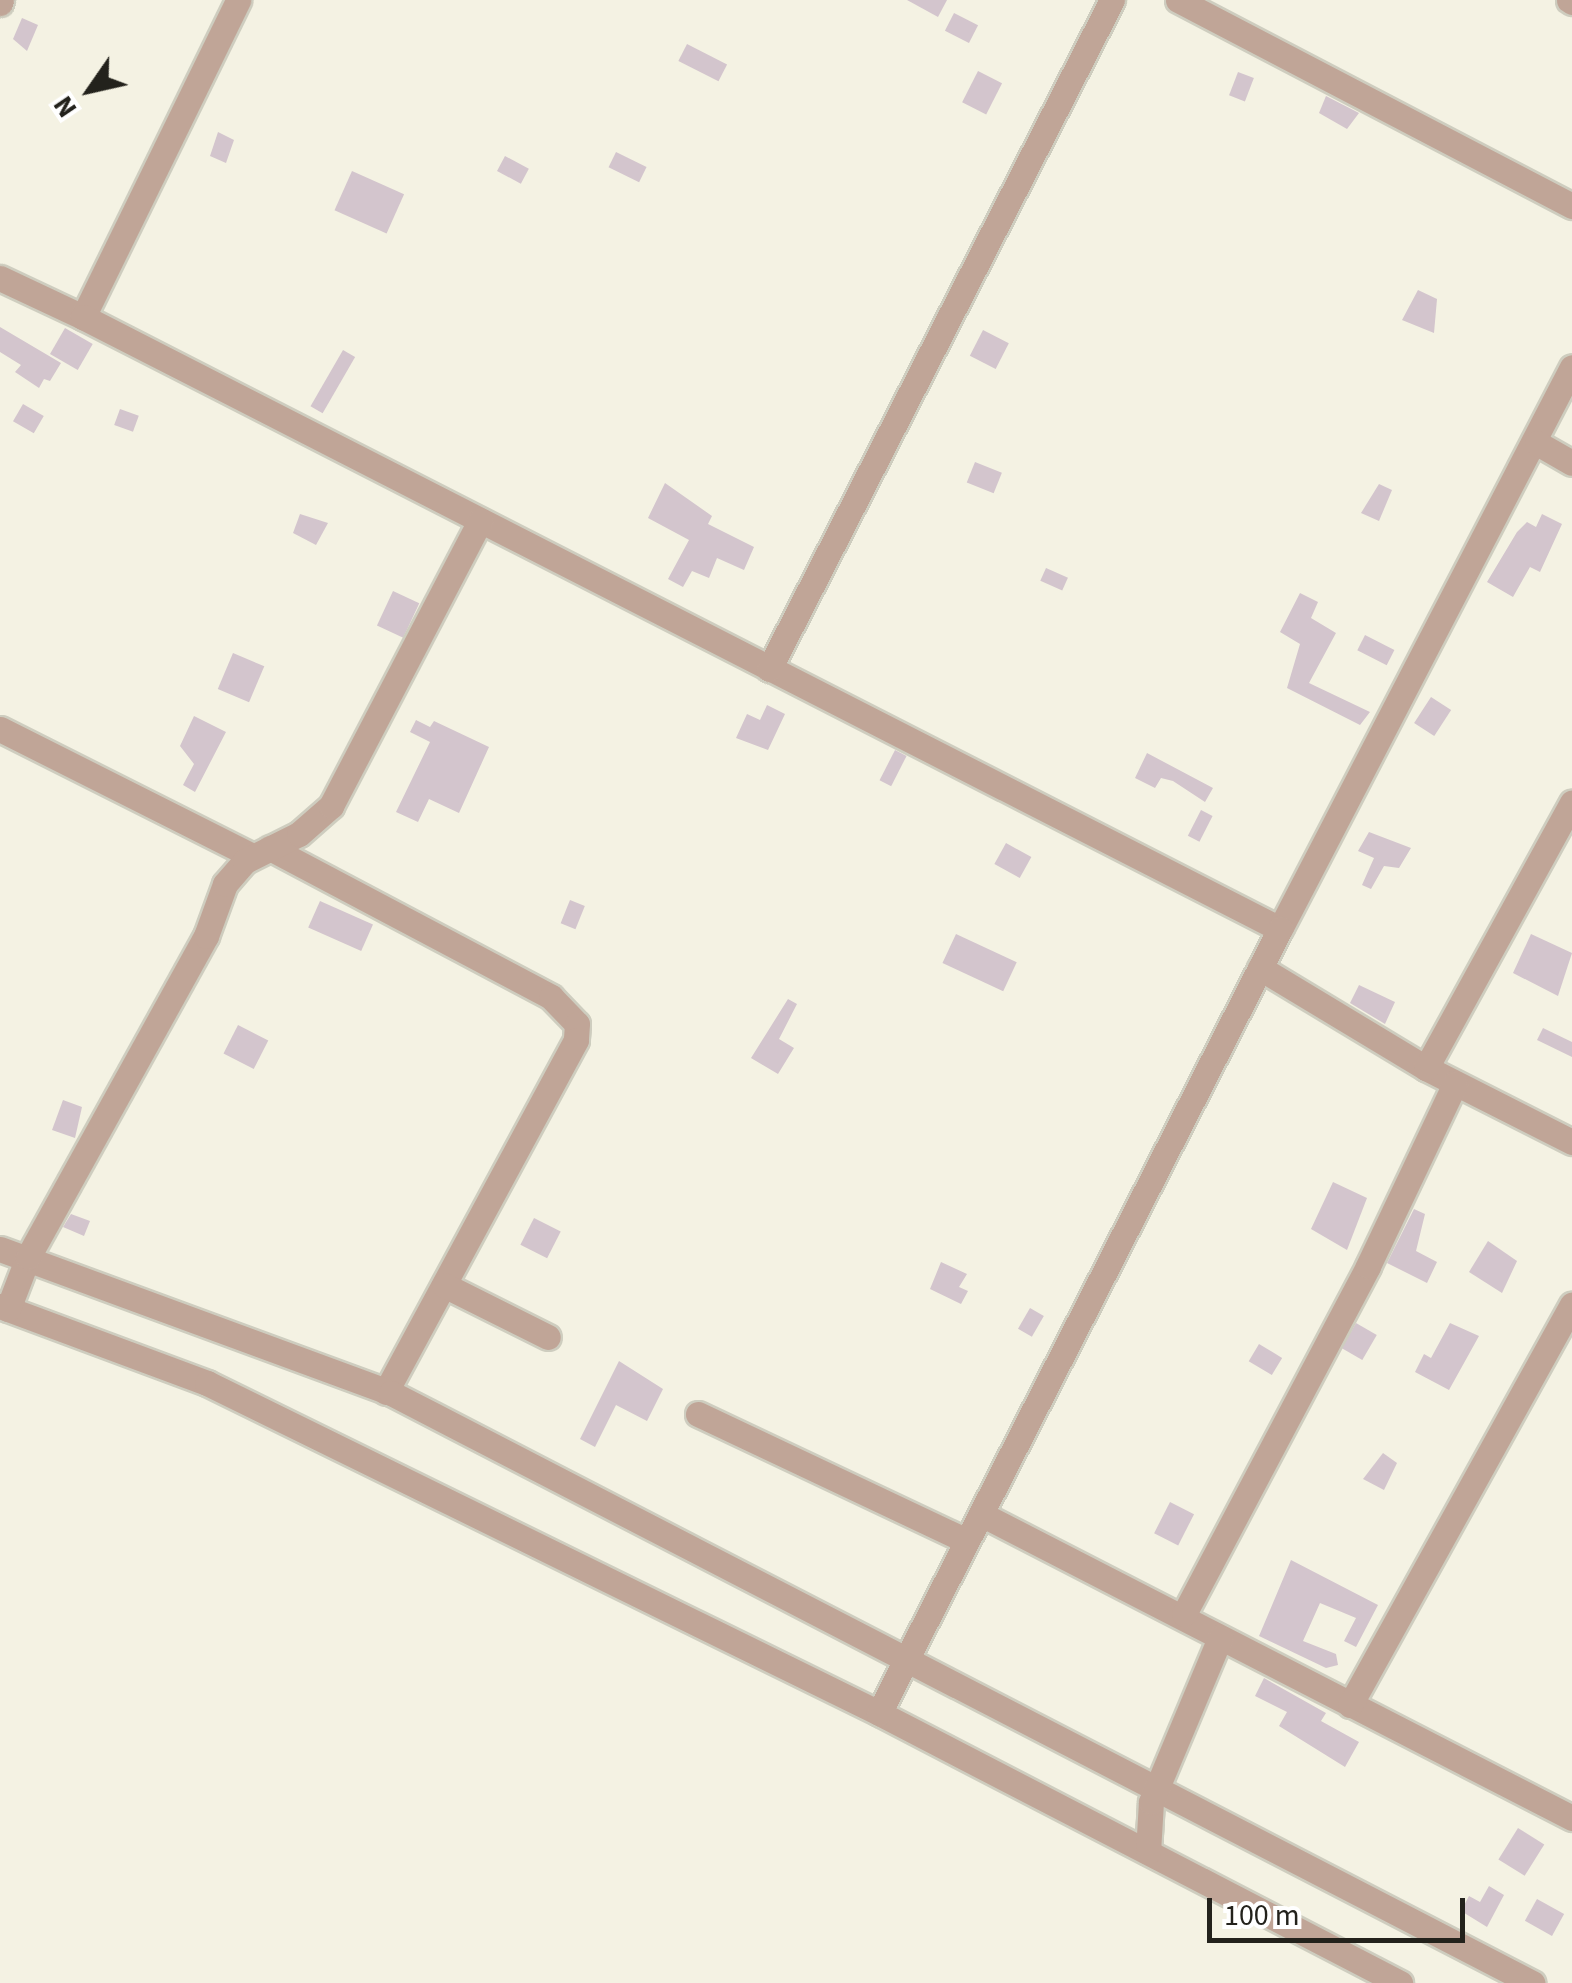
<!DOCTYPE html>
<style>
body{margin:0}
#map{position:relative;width:1572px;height:1983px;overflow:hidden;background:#f4f2e3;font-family:"Source Sans 3",sans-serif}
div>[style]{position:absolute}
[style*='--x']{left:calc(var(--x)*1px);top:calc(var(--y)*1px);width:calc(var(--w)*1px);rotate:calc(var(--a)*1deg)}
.building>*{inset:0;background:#d3c5cd;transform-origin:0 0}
.roads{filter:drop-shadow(2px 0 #cecdbf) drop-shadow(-2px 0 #cecdbf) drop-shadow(0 2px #cecdbf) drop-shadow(0 -2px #cecdbf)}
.minor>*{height:25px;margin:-12.5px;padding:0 12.5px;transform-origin:12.5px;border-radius:12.5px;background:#c0a597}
span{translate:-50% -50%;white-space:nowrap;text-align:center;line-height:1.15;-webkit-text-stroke:10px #fff;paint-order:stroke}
.north{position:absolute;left:40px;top:40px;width:100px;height:100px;-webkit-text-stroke:8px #fff;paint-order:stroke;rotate:236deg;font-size:28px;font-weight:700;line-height:40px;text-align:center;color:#23221c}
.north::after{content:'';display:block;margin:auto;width:35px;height:45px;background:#23221c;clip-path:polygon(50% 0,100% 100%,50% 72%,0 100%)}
.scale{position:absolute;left:1207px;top:1898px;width:258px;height:45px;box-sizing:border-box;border:5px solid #23221c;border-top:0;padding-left:12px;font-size:30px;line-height:35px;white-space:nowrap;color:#23221c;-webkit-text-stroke:8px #fff;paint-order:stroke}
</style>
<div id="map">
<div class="building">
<div style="clip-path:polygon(907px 0,947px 0,938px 17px)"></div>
<div style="left:954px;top:13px;width:27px;height:20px;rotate:27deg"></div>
<div style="clip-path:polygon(22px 18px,38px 25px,27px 51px,13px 39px)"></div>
<div style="left:687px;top:44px;width:45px;height:19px;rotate:27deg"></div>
<div style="left:978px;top:71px;width:27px;height:35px;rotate:27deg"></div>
<div style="left:1238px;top:72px;width:17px;height:25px;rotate:21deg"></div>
<div style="clip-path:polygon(1326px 96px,1359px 113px,1347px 129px,1319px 113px)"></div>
<div style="clip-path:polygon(218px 132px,234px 140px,226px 163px,210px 156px)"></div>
<div style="left:616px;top:152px;width:34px;height:17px;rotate:26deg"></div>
<div style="left:505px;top:156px;width:27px;height:17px;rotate:28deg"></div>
<div style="left:352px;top:171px;width:57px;height:43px;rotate:24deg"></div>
<div style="clip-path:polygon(1418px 290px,1437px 299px,1434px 333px,1402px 320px)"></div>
<div style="clip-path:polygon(0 327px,61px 363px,50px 381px,44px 379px,39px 388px,15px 372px,21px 365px,0 352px)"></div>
<div style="left:65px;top:328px;width:32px;height:30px;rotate:30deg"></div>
<div style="left:983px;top:330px;width:29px;height:29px;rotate:27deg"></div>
<div style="left:343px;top:350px;width:14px;height:65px;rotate:30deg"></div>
<div style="left:23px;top:404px;width:24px;height:20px;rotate:30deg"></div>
<div style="left:120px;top:409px;width:20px;height:17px;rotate:20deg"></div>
<div style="left:975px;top:462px;width:29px;height:22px;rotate:22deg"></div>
<div style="clip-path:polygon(665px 483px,712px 516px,708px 524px,754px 547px,744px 570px,717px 558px,709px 578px,692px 571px,683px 587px,668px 579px,689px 540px,648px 518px)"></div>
<div style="clip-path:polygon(1379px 484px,1392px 490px,1379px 521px,1361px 513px)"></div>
<div style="clip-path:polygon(300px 514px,328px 523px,316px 545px,293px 533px)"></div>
<div style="clip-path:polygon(1542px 514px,1562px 524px,1540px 572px,1530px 567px,1513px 597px,1487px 582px,1517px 532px,1527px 522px,1536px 527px)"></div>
<div style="left:1046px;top:568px;width:24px;height:14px;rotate:24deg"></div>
<div style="left:393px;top:591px;width:29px;height:38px;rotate:25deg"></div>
<div style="clip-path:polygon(1300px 593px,1318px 602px,1311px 618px,1336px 633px,1309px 683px,1370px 712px,1360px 725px,1287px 688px,1300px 644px,1280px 632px)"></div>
<div style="left:1365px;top:635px;width:33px;height:17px;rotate:27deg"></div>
<div style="left:233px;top:653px;width:34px;height:39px;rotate:23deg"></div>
<div style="left:1431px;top:697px;width:24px;height:31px;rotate:33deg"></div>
<div style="clip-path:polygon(767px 705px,785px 714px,768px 750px,736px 738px,747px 714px,760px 720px)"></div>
<div style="clip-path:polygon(194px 716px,226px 732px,195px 792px,183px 785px,194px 764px,180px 746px)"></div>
<div style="clip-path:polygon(416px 720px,430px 727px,434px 721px,489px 747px,459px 813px,429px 799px,418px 822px,396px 812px,430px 742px,410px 732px)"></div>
<div style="left:895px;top:750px;width:13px;height:34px;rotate:27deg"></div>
<div style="clip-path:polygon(1147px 753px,1213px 788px,1205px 802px,1173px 781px,1161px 778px,1155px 788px,1135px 778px)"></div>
<div style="left:1201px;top:810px;width:13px;height:29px;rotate:27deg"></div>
<div style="clip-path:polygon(1369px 832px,1411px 848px,1399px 868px,1384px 866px,1371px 889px,1362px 885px,1374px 858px,1358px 851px)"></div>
<div style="left:1006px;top:843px;width:29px;height:24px;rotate:29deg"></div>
<div style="left:570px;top:900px;width:16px;height:25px;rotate:22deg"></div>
<div style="left:320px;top:901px;width:58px;height:29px;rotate:24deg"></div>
<div style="left:956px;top:934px;width:67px;height:32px;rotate:25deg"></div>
<div style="clip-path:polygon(1531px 934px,1572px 953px,1558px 996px,1513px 973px)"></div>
<div style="clip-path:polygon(1359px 985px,1395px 1002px,1385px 1024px,1350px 1003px)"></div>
<div style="clip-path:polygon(788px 999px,797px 1004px,779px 1039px,794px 1048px,778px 1074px,751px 1058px)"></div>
<div style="left:238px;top:1025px;width:34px;height:32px;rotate:27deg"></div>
<div style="clip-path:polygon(1543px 1028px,1572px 1042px,1572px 1057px,1537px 1040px)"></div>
<div style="clip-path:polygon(63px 1100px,82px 1107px,75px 1138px,52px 1130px)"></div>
<div style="clip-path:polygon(1333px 1182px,1367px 1198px,1347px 1250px,1311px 1229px)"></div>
<div style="clip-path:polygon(1414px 1209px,1425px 1214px,1416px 1251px,1437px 1262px,1427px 1283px,1387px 1263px)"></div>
<div style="clip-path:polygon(71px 1214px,90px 1221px,84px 1236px,63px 1227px)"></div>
<div style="left:534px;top:1218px;width:30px;height:30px;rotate:27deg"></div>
<div style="clip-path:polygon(1488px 1241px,1517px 1261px,1502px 1293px,1469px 1272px)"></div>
<div style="clip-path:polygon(941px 1262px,967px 1274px,959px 1287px,968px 1291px,961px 1304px,930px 1289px)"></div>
<div style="left:1030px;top:1308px;width:16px;height:24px;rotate:30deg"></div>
<div style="left:1356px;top:1323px;width:24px;height:29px;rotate:30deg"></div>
<div style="clip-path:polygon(1450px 1323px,1479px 1336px,1449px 1390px,1415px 1372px,1424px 1354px,1431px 1358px)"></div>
<div style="left:1259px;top:1344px;width:27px;height:20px;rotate:31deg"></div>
<div style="clip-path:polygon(619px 1361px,663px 1389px,647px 1421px,616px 1405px,595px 1447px,580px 1439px)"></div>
<div style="clip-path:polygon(1383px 1453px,1397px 1463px,1384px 1490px,1363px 1479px)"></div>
<div style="left:1170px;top:1502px;width:27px;height:35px;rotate:27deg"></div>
<div style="clip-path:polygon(1291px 1560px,1378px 1605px,1356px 1647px,1344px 1641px,1356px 1618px,1320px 1603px,1303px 1641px,1336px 1654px,1338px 1665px,1326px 1668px,1259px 1636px)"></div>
<div style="clip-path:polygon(1264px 1678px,1326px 1713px,1321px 1721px,1359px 1742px,1345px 1767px,1279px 1726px,1287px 1712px,1255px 1696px)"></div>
<div style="left:1518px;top:1828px;width:31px;height:37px;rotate:32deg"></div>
<div style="clip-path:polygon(1489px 1886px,1504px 1895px,1487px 1927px,1461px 1911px,1469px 1896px,1480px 1902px)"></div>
<div style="left:1537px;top:1899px;width:31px;height:25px;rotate:29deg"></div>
</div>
<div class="roads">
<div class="minor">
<div style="--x:1178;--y:0;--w:445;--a:27.6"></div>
<div style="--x:1569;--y:0;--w:4;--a:34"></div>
<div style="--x:0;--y:3;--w:3;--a:-72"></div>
<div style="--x:0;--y:278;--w:92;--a:25.2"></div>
<div style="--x:83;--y:317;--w:353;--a:-63.9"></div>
<div style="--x:83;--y:317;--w:1344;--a:27.08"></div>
<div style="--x:1280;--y:929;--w:633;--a:-62.54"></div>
<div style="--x:1537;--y:443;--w:40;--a:29.7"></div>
<div style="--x:769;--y:669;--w:752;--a:-62.86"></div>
<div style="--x:0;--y:729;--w:283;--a:26.7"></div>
<div style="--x:270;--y:848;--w:318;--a:27.9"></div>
<div style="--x:551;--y:997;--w:37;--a:46"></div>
<div style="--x:577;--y:1024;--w:16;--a:94"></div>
<div style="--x:576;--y:1040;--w:400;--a:118.4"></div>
<div style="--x:1260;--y:968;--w:194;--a:31.1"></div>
<div style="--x:1426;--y:1068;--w:164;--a:26.9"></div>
<div style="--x:1426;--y:1068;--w:303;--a:-61.2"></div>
<div style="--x:0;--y:1249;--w:417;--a:20.2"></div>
<div style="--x:391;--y:1393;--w:1285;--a:27.34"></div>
<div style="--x:444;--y:1285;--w:116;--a:26.6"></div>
<div style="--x:0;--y:1306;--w:221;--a:20.4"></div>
<div style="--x:207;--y:1383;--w:749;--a:26.15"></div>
<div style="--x:879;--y:1713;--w:587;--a:27.39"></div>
<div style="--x:8;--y:1309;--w:56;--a:-69"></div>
<div style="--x:28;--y:1257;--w:367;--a:-61"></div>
<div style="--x:206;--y:936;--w:55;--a:-69.9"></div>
<div style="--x:225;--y:884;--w:30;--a:-49"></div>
<div style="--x:245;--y:861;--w:60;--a:-26.6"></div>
<div style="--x:299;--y:834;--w:43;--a:-41.2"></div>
<div style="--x:331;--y:806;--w:322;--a:-62.4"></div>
<div style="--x:698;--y:1414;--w:297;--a:25.3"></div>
<div style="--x:981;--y:1514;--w:665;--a:27.22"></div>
<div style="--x:1184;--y:1614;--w:394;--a:-62.1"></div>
<div style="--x:1368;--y:1266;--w:202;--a:-64.5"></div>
<div style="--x:1350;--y:1705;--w:458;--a:-61"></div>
<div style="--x:879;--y:1713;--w:881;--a:-62.91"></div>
<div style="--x:1148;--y:1852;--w:50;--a:-86.6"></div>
<div style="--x:1151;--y:1802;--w:178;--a:-67.2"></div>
</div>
</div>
<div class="north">N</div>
<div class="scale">100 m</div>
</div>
